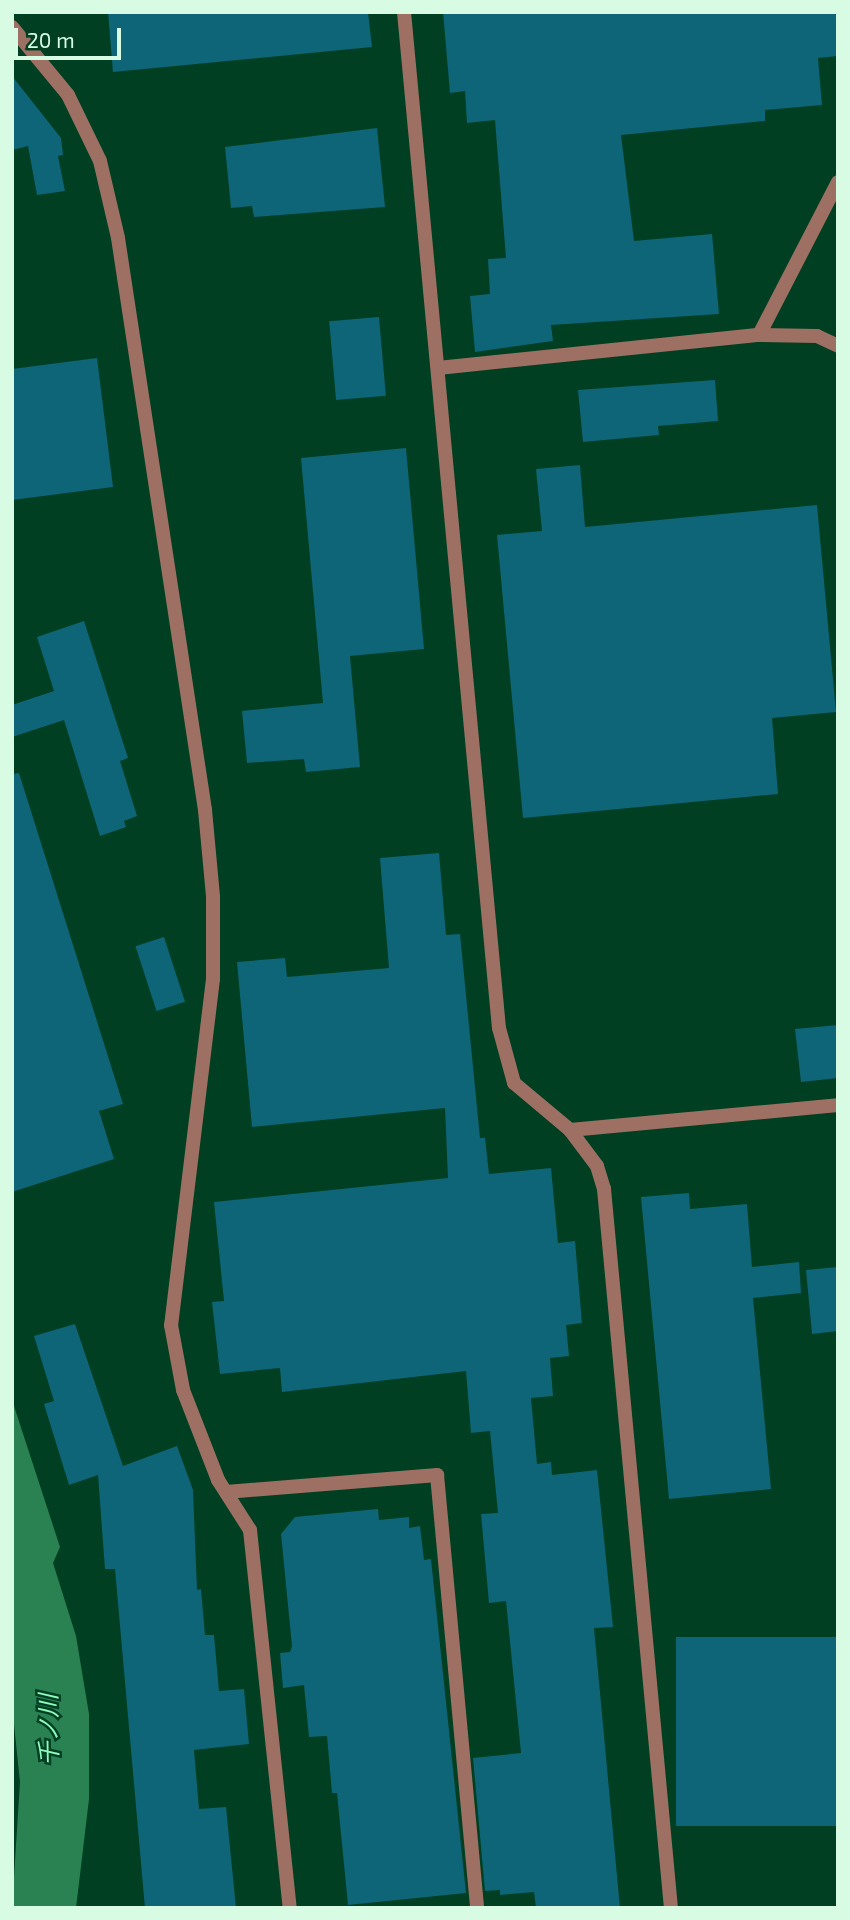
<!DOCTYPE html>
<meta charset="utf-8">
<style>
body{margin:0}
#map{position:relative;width:850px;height:1920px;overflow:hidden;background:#003f22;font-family:"Exo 2","Noto Sans JP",sans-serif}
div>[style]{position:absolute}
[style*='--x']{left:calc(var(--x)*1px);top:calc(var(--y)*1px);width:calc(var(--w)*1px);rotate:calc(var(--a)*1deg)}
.water>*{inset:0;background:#2a8253}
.building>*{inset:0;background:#0e6577;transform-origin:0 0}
.lane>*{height:14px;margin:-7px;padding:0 7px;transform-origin:7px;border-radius:7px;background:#9e7063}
.street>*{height:14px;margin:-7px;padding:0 7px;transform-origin:7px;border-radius:7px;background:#9e7063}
span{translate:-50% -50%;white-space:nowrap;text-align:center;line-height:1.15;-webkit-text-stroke:5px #003f22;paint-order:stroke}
.water-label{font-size:24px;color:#8ffbbb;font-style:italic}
.frame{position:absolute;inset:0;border:14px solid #d7fbe3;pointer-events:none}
.scale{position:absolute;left:14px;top:28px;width:107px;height:32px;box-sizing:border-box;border:4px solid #d7fbe3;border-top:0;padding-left:9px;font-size:21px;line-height:24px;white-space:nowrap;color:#d7fbe3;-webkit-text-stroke:5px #003f22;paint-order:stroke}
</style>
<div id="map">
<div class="water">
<div style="clip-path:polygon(12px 1400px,60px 1547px,53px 1563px,76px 1636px,89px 1714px,89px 1799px,76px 1908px,12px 1908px,20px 1782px,12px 1705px)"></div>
</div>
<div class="building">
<div style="clip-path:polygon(108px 12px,368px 12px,372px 47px,113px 72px)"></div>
<div style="clip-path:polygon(443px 12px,838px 12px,838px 56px,818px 58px,822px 105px,765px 110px,765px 121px,621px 135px,634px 241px,712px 234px,719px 314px,551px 325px,553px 341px,475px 352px,470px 296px,490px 294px,488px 259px,506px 258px,495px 120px,467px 123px,465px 91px,450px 93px)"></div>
<div style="clip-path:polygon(12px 76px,61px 138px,63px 155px,58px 156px,65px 191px,37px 195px,28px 146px,12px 150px)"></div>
<div style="clip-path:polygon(377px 128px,385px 207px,254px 217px,252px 206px,231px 208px,225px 147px)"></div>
<div style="left:379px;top:317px;width:79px;height:50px;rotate:85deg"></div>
<div style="clip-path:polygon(97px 358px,113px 487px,12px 500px,12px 369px)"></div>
<div style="clip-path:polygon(715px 380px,718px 421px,658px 426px,659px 435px,583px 442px,578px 390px)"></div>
<div style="clip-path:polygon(406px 448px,424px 649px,350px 656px,360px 767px,306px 772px,304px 759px,247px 763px,242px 711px,323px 703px,301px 458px)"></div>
<div style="clip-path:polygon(580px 465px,585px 527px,817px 505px,836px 712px,772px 718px,778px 794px,523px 818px,497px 535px,542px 531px,536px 469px)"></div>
<div style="clip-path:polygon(84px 621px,128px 758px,120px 761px,137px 816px,124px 821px,126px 827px,100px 836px,64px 720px,12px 737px,12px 705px,54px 691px,37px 637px)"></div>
<div style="clip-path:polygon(19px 773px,123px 1104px,99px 1111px,114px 1159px,12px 1192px,12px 774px)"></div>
<div style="clip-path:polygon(439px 853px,446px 935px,460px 934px,480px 1138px,485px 1138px,489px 1174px,551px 1168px,558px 1243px,575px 1241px,582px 1323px,566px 1325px,569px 1356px,550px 1358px,553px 1396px,531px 1398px,537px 1464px,551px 1462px,552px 1475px,597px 1470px,613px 1627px,594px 1628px,620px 1908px,536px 1908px,534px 1892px,500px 1895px,500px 1890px,485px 1891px,473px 1758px,521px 1753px,506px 1601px,489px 1603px,481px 1514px,498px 1513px,490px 1431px,471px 1433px,466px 1371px,282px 1392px,280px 1368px,220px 1374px,212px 1302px,224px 1301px,214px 1202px,448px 1178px,445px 1108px,252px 1127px,237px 962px,285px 958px,287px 977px,389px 968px,380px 858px)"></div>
<div style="left:164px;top:937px;width:68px;height:30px;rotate:72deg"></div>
<div style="clip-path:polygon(838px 1025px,838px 1078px,801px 1082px,795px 1029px)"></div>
<div style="clip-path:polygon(689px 1193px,690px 1209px,747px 1204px,752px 1267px,799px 1262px,801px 1293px,753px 1298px,771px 1489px,669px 1499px,641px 1197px)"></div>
<div style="clip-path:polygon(838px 1267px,838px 1331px,812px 1334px,806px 1270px)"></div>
<div style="clip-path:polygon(75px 1324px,123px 1466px,177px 1446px,193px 1490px,197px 1590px,201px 1589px,205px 1635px,214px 1635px,219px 1691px,244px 1689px,249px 1744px,194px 1750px,199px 1809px,226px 1807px,236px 1908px,145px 1908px,115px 1569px,105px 1569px,98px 1475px,69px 1485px,44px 1404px,54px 1401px,34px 1336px)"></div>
<div style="clip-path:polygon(378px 1509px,379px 1520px,409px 1517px,409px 1528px,420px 1526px,424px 1560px,431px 1559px,466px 1893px,348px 1905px,337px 1793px,332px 1793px,327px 1736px,309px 1737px,304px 1685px,283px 1688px,280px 1653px,290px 1652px,292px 1646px,281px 1534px,295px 1517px)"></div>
<div style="left:838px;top:1637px;width:189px;height:162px;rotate:90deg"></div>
</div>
<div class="lane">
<div style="--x:404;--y:12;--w:1020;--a:84.66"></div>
<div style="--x:499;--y:1028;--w:57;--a:74.7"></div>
<div style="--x:514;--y:1083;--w:73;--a:40"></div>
<div style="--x:570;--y:1130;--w:45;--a:53.1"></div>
<div style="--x:597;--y:1166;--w:24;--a:73"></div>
<div style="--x:604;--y:1189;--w:722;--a:84.68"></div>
<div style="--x:759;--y:335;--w:172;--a:-62.7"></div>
<div style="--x:438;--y:368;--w:323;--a:-5.9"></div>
<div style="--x:759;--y:335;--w:58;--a:1"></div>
<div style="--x:817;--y:336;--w:23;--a:25"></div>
<div style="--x:570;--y:1130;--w:269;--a:-5.3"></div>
</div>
<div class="street">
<div style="--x:12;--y:27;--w:88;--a:50.5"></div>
<div style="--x:68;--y:95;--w:73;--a:64.1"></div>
<div style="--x:100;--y:161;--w:79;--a:76.8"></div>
<div style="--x:118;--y:238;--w:579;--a:81.35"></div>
<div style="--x:205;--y:810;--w:87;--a:84.7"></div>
<div style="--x:213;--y:897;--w:82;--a:90"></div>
<div style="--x:213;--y:979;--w:349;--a:96.9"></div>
<div style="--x:171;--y:1325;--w:66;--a:79.5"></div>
<div style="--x:183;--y:1390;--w:97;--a:68.7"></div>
<div style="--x:218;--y:1480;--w:59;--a:57.4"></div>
<div style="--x:250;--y:1530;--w:380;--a:84"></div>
<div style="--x:226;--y:1492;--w:212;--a:-4.6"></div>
<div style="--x:437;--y:1475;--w:435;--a:84.7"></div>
</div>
<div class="water-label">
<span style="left:48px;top:1730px;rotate:-91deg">千ノ川</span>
</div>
<div class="frame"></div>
<div class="scale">20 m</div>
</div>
